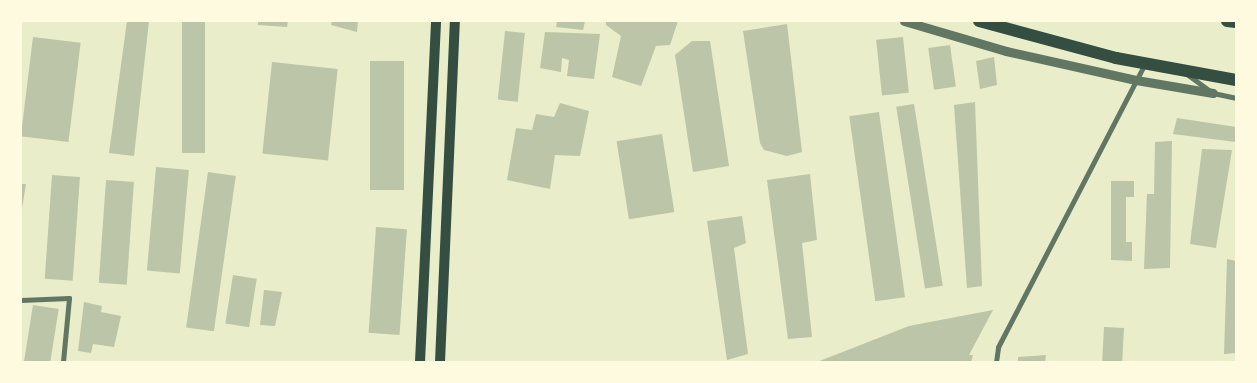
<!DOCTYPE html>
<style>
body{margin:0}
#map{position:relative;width:1257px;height:383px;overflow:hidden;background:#e9edc9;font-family:"IBM Plex Serif",serif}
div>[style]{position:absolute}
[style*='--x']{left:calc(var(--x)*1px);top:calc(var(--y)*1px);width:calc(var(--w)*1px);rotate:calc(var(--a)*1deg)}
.building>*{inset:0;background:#bcc5a7;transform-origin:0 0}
.minor>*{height:5px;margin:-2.5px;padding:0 2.5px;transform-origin:2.5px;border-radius:2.5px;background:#617663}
.tertiary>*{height:9px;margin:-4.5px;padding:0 4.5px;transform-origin:4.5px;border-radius:4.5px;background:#617663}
.secondary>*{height:10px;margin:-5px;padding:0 5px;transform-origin:5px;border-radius:5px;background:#344e41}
.primary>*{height:12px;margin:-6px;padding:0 6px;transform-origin:6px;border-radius:6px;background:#344e41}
span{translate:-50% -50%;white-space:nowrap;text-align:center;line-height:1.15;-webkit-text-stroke:5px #fefae0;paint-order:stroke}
.frame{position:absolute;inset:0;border:22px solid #fefae0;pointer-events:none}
</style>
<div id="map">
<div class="building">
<div style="clip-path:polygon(127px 21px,149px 21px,134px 156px,109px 153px)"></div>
<div style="left:182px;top:21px;width:23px;height:132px"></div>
<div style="clip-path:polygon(258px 21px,288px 21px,287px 27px,258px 25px)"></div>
<div style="clip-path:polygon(332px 21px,358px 21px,357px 32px,331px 25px)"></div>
<div style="clip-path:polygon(557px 21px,585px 21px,583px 30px,556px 27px)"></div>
<div style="clip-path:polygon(606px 21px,678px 21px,670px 45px,656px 46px,641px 86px,612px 77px,621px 36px,606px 25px)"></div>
<div style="clip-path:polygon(787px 24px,802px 152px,787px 156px,764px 150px,760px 143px,743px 31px)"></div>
<div style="left:505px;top:31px;width:20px;height:69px;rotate:6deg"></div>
<div style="clip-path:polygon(545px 32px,600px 34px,594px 79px,567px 76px,569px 60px,562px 58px,561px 72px,540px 68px)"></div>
<div style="left:33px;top:37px;width:48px;height:100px;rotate:7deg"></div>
<div style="left:903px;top:37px;width:56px;height:27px;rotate:84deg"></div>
<div style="clip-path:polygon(692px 41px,710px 41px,729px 166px,693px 172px,675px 55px)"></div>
<div style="left:950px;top:45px;width:42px;height:22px;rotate:82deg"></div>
<div style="clip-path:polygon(994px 57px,997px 85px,980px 89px,976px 61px)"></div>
<div style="left:370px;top:61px;width:34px;height:129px"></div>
<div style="left:272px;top:62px;width:66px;height:92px;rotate:6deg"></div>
<div style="clip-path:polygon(975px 102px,982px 286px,967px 288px,954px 105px)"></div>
<div style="clip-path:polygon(560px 103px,589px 111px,580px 156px,555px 155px,550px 189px,507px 180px,516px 128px,532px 130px,536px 114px,554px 117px)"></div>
<div style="left:914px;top:104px;width:184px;height:18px;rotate:81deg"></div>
<div style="left:879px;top:112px;width:187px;height:30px;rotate:82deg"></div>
<div style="clip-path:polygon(1177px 118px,1236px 127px,1236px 142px,1173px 134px)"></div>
<div style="left:662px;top:134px;width:79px;height:46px;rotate:81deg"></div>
<div style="clip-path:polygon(1172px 141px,1170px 268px,1144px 269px,1147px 194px,1154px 194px,1155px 142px)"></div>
<div style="clip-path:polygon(1202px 149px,1232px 150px,1216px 248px,1190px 244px)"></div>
<div style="left:156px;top:167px;width:33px;height:104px;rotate:5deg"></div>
<div style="left:208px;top:172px;width:28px;height:157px;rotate:8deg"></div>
<div style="clip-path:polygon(810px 174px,817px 240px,802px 243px,812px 337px,788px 339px,767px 180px)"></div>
<div style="left:52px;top:175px;width:28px;height:104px;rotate:4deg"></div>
<div style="left:106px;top:180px;width:28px;height:103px;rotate:4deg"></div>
<div style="clip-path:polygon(1111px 181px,1134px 181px,1134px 197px,1126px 197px,1126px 242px,1132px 242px,1132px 261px,1111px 260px)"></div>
<div style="clip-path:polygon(21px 184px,26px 184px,22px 209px,21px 209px)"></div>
<div style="clip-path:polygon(742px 216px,746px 243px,734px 248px,748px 354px,727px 360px,707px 221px)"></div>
<div style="left:376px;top:227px;width:31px;height:106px;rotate:4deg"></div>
<div style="clip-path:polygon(1227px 259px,1236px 261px,1236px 353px,1224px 354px)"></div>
<div style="left:233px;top:275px;width:24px;height:49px;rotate:9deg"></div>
<div style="clip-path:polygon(264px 290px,282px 292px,275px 326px,260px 325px)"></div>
<div style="clip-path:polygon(84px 302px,102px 306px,101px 312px,121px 316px,114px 347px,93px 344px,91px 353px,78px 351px)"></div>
<div style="left:33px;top:305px;width:26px;height:57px;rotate:9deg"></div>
<div style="clip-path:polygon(993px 310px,969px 355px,973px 355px,971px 362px,817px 362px,909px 326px)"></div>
<div style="left:1104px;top:327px;width:20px;height:35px;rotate:3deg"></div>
<div style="clip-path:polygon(1046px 355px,1045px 362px,1018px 362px,1018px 357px)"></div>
</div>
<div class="minor">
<div style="--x:1188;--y:75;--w:31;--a:36"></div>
<div style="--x:1213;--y:93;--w:24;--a:12"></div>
<div style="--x:21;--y:300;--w:48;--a:-2.4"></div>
<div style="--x:69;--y:298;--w:64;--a:95.4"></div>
<div style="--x:996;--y:362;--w:15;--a:-82"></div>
<div style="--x:998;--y:347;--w:320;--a:-62.6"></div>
</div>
<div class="tertiary">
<div style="--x:904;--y:21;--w:106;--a:16.4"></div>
<div style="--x:1006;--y:51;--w:133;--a:12.6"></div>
<div style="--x:1136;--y:80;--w:78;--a:9.6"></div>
</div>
<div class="secondary">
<div style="--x:420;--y:362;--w:341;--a:-87.3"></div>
<div style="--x:440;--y:362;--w:341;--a:-87.5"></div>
</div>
<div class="primary">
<div style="--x:979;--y:21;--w:142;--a:15.1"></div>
<div style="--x:1116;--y:58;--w:122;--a:10.4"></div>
<div style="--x:1227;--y:21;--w:9;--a:6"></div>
</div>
<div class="frame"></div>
</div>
